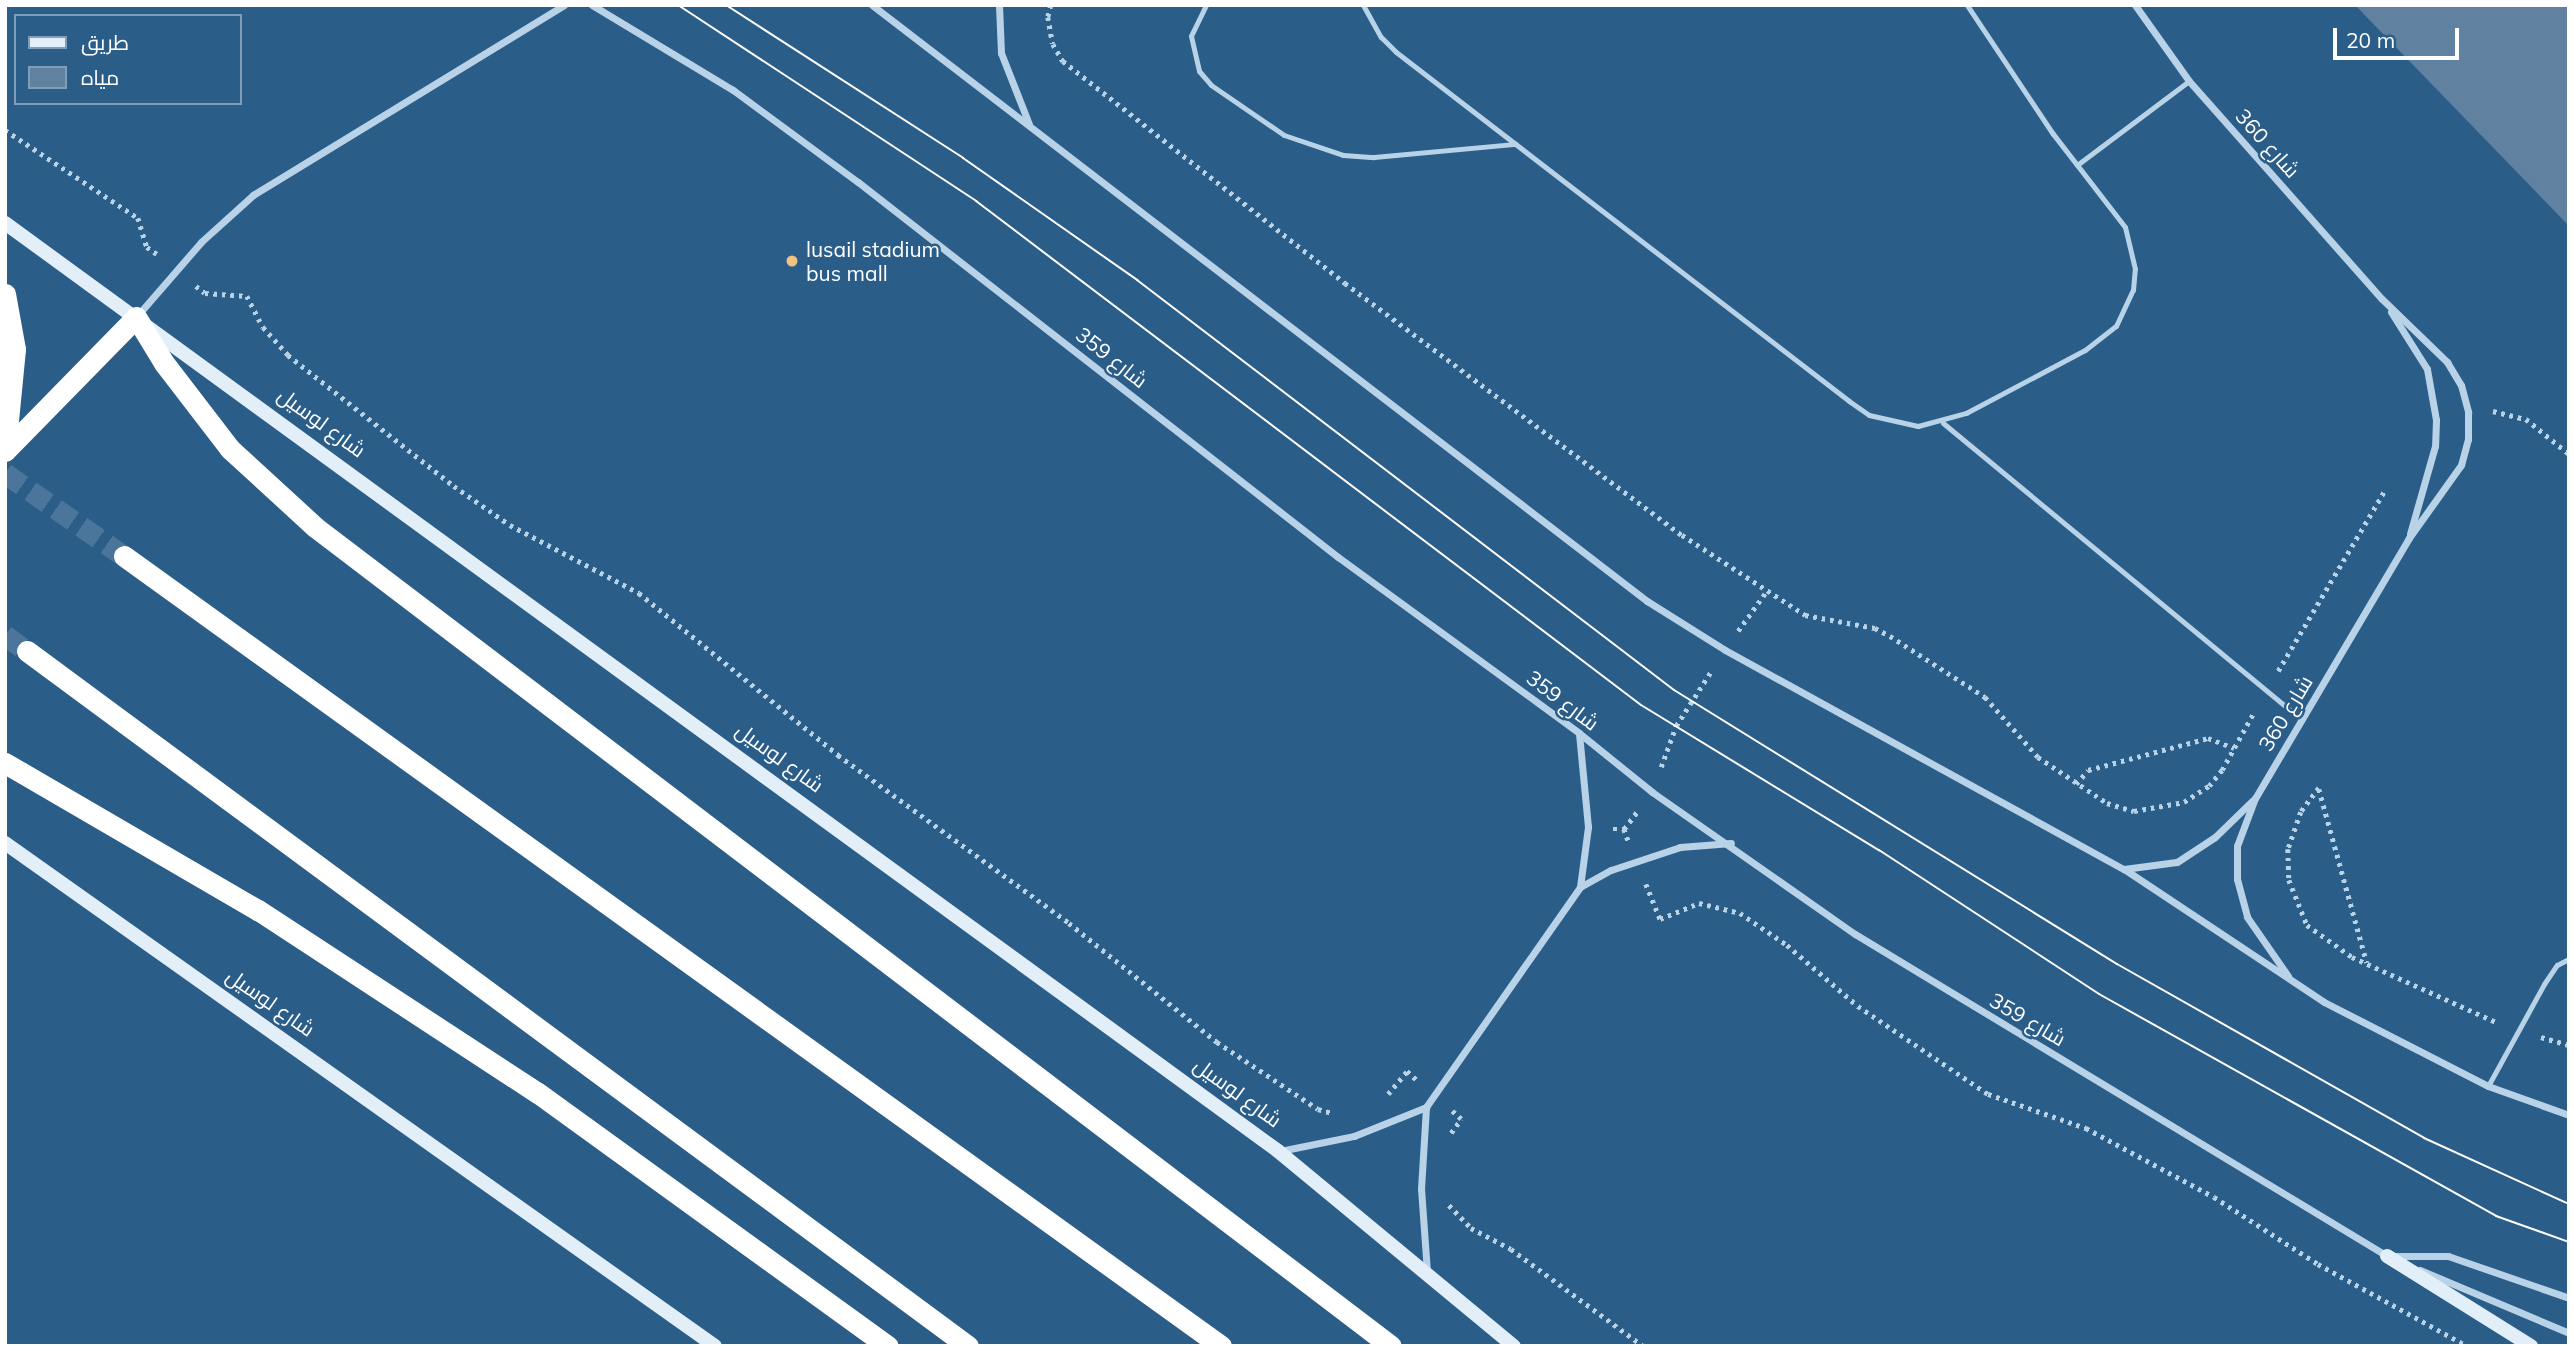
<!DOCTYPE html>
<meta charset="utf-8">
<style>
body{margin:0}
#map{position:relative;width:2574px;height:1351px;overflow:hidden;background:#2b5d89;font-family:Mulish,Cairo,sans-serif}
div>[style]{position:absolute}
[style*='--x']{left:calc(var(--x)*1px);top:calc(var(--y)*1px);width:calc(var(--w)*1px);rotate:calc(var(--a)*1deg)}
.water>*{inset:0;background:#60819f}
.highway-tunnel>*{height:21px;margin-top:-10.5px;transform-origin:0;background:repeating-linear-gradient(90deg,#4b759b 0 21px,transparent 0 31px)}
.path>*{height:4.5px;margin-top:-2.25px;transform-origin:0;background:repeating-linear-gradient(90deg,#b8d3e8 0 3.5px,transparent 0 8.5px)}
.lane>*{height:5px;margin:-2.5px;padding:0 2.5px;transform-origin:2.5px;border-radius:2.5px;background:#b8d3e8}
.street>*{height:7px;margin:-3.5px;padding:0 3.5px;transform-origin:3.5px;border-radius:3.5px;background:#b8d3e8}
.secondary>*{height:14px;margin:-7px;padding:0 7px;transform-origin:7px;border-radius:7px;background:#e2eef8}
.highway>*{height:21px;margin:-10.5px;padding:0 10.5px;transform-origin:10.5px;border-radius:10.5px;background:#fff}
.tram>*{height:2px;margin:-1px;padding:0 1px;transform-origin:1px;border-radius:1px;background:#fff}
.dots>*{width:19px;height:19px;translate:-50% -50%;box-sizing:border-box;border:4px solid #2b5d89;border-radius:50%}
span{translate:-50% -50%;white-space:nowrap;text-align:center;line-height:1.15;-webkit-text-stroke:5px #2b5d89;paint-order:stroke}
.street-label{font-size:21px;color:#fff}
.poi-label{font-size:21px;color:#fff}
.left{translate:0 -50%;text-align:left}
.frame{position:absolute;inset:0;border:7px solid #fff;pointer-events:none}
.legend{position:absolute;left:14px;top:14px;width:228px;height:91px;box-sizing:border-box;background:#2b5d89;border:2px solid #809eb8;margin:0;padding:9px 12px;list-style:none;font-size:21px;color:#fff}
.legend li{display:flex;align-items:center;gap:14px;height:35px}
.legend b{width:35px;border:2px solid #809eb8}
.scale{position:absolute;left:2333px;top:28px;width:126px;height:32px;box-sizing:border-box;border:4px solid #fff;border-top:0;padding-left:9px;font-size:21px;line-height:24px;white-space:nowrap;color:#fff;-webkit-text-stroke:5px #2b5d89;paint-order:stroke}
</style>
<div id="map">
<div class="water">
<div style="clip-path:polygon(2355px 5px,2569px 5px,2569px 226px)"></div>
</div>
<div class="highway-tunnel">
<div style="--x:5;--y:473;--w:145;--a:34.9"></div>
<div style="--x:5;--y:635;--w:27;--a:36"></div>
</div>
<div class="path">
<div style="--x:1051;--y:5;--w:12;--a:104"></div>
<div style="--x:1048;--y:17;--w:27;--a:80"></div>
<div style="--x:1053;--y:44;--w:20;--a:60"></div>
<div style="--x:1063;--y:61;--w:359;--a:38.2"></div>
<div style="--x:1345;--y:283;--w:421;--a:36.8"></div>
<div style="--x:1682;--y:535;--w:147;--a:33"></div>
<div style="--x:1805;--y:615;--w:71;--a:10.5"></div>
<div style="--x:1875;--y:628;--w:17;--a:28"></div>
<div style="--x:1890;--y:636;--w:113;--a:32.7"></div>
<div style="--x:1985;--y:697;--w:80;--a:48.5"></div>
<div style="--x:2038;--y:757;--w:83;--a:33.7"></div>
<div style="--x:2107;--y:803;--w:28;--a:17"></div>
<div style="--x:2134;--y:811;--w:51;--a:-10.2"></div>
<div style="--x:2184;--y:802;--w:30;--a:-33"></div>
<div style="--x:2209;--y:786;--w:21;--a:-51"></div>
<div style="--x:2222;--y:770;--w:66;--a:-61.1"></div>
<div style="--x:5;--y:130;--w:159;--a:33.5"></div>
<div style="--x:138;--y:218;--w:30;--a:73"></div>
<div style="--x:147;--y:247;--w:12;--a:35"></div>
<div style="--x:196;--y:286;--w:11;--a:38"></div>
<div style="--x:205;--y:293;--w:42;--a:4.1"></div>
<div style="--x:247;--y:296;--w:35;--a:63"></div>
<div style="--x:263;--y:327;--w:38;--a:48"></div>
<div style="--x:288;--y:355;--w:211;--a:38.3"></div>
<div style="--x:454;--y:486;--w:68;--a:34.9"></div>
<div style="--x:510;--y:525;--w:146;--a:27.8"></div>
<div style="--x:639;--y:593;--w:257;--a:39.1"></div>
<div style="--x:838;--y:755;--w:286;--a:36"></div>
<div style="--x:1069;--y:923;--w:190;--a:38.8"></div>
<div style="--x:1217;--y:1042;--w:121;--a:33.6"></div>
<div style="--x:1318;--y:1109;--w:15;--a:16"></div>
<div style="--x:2493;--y:411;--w:34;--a:14"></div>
<div style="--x:2526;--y:419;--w:55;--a:39.1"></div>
<div style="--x:1738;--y:631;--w:48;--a:-54.3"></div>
<div style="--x:2278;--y:671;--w:208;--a:-59.4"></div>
<div style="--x:1661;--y:767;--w:44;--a:-69.9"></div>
<div style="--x:1676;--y:726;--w:67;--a:-57.3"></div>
<div style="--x:2076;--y:784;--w:18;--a:-49"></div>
<div style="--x:2088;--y:770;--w:124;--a:-14.9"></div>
<div style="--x:2208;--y:738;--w:28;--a:21"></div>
<div style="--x:2319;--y:788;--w:30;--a:127"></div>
<div style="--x:2301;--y:812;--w:39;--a:109"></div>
<div style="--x:2288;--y:849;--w:31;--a:88"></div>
<div style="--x:2289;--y:880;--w:48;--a:68.2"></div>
<div style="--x:2307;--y:925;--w:55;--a:35.4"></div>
<div style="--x:2352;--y:957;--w:158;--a:24.3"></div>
<div style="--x:2319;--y:789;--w:180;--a:74.6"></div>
<div style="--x:1613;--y:829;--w:11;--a:0"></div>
<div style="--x:1624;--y:829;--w:12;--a:70"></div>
<div style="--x:1624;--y:829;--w:21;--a:-53"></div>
<div style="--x:1646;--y:884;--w:38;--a:68"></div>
<div style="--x:1660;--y:919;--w:42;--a:-22.3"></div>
<div style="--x:1699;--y:903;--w:42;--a:13.7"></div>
<div style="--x:1740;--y:913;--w:57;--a:34.2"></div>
<div style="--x:1787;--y:945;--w:94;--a:40.7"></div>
<div style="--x:1858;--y:1006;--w:157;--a:34.1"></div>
<div style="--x:1988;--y:1094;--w:104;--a:19.1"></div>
<div style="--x:2086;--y:1128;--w:145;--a:28.3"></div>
<div style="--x:2214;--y:1197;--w:124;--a:32.8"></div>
<div style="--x:2318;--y:1264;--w:170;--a:28.8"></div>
<div style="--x:2541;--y:1037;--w:29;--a:16"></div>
<div style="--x:1388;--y:1094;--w:30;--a:-50"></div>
<div style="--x:1407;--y:1071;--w:13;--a:42"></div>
<div style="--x:1451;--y:1133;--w:17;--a:-54"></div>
<div style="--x:1461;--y:1119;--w:12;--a:-138"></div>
<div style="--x:1449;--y:1205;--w:32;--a:46"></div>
<div style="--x:1471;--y:1228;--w:45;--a:27.7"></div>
<div style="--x:1511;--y:1249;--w:164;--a:36.3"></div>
</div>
<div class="lane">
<div style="--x:1206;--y:5;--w:34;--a:116"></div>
<div style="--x:1191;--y:36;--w:36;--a:77"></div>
<div style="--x:1199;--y:71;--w:18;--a:49"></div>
<div style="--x:1211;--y:85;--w:88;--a:34.4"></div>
<div style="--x:1284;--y:135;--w:62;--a:18.7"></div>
<div style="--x:1343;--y:155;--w:31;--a:4"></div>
<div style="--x:1374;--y:157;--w:142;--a:-5.3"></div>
<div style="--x:1363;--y:5;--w:37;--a:61"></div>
<div style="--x:1381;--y:37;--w:21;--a:45"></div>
<div style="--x:1396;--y:52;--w:572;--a:37.61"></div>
<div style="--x:1849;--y:401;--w:24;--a:35"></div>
<div style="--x:1869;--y:415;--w:50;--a:12.7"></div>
<div style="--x:1918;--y:426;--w:50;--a:-15.2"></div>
<div style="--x:1966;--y:413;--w:135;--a:-27.9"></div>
<div style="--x:2085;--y:350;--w:39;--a:-38"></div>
<div style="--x:2116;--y:326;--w:40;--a:-65"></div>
<div style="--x:2133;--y:290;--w:21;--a:-85"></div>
<div style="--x:2135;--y:269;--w:43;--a:-103.4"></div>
<div style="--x:2125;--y:227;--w:118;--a:-127.7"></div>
<div style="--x:2053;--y:134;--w:155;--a:-123.7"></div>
<div style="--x:2077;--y:165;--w:140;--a:-36.9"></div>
<div style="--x:1943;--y:423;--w:466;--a:39.6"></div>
<div style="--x:2488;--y:1086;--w:116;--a:-61.2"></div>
<div style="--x:2544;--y:984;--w:23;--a:-56"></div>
<div style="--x:2557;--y:965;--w:13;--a:-27"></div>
</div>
<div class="street">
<div style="--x:592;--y:5;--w:165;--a:31.1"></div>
<div style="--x:733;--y:90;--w:155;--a:36.4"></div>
<div style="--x:858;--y:182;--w:609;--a:38"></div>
<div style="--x:1338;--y:557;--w:298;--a:36.1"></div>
<div style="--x:1579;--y:733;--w:94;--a:38.9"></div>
<div style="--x:1652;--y:792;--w:248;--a:35"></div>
<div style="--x:1855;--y:934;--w:622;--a:31.18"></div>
<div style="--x:872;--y:5;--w:978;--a:37.56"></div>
<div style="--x:1647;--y:601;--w:92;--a:32.1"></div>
<div style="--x:1725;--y:650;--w:455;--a:28.8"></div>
<div style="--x:2124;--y:869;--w:240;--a:33.6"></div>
<div style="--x:2324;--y:1002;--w:184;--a:27.1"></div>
<div style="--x:2488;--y:1086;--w:86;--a:19.7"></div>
<div style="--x:999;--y:5;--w:48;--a:87.6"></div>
<div style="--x:1001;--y:53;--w:76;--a:68.5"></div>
<div style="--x:2135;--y:5;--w:93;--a:54.6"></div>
<div style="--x:2189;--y:81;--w:291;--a:48.5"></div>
<div style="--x:2382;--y:299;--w:91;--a:44.1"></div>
<div style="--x:2447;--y:362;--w:27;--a:59"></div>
<div style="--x:2461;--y:385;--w:28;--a:75"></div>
<div style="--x:2468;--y:412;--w:27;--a:90"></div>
<div style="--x:2468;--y:439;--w:27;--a:105"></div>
<div style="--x:2461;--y:465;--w:90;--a:125.5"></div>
<div style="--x:2409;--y:538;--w:302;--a:120.6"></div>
<div style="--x:2255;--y:798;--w:51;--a:110.6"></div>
<div style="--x:2237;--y:846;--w:33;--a:90"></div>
<div style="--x:2237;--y:879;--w:39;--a:75"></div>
<div style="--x:2247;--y:917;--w:72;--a:55.2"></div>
<div style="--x:2391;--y:312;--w:67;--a:57.7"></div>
<div style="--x:2427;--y:369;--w:52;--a:80"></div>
<div style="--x:2436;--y:420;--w:26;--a:92"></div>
<div style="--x:2435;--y:446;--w:91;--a:105.9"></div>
<div style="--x:137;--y:316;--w:98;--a:-49.1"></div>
<div style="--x:201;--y:242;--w:70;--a:-42.1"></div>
<div style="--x:253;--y:195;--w:364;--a:-31.4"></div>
<div style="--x:2124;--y:869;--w:53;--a:-7.5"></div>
<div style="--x:2177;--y:862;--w:45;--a:-33.3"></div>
<div style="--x:2215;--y:837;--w:52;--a:-44.2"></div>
<div style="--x:1580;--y:887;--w:35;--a:-29"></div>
<div style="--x:1611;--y:870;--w:73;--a:-18.4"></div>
<div style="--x:1680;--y:847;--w:51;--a:-4.5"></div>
<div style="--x:1280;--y:1151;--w:76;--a:-11.5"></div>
<div style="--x:1354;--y:1136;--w:78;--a:-21.9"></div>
<div style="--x:2391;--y:1256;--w:57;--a:0"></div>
<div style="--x:2448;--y:1256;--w:128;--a:19.1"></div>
<div style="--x:2420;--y:1270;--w:162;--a:22.9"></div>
<div style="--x:1427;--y:1272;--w:83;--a:-94.1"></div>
<div style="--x:1421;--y:1189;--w:82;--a:-86.5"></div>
<div style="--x:1426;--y:1107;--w:269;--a:-55"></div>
<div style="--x:1580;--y:887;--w:61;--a:-82.4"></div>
<div style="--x:1588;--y:827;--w:94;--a:-95.5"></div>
</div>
<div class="secondary">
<div style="--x:5;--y:223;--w:1575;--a:36.09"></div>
<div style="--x:1278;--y:1151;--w:306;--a:39.6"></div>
<div style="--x:5;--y:843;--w:870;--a:35.32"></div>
<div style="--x:2387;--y:1256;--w:170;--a:32"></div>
</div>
<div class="highway">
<div style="--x:5;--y:294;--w:56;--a:79.7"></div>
<div style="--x:15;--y:349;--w:102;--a:95.6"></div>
<div style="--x:5;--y:451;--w:187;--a:-45.6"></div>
<div style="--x:136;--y:317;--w:54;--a:58.7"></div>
<div style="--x:164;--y:363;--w:108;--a:52.5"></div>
<div style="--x:230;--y:449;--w:115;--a:42.5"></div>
<div style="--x:315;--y:527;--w:1352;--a:37.28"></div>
<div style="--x:124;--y:556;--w:1352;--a:35.76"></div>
<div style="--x:27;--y:651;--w:1170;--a:36.45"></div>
<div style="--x:5;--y:763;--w:293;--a:30.2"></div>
<div style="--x:258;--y:910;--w:334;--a:33.2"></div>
<div style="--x:538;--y:1093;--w:432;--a:35.9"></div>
</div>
<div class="tram">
<div style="--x:678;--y:5;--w:357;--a:33.3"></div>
<div style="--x:976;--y:201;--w:834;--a:37.16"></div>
<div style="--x:1641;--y:705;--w:279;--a:31.4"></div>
<div style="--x:1879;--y:850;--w:263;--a:33.2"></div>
<div style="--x:2099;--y:994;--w:455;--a:29.2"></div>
<div style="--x:2496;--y:1216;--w:77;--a:19.6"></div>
<div style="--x:726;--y:5;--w:282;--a:32.8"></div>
<div style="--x:963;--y:158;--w:213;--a:35"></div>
<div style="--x:1137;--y:280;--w:676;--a:37.36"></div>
<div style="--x:1674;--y:690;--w:521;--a:31.74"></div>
<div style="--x:2117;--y:964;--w:353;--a:29.5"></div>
<div style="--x:2424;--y:1138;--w:159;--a:24.5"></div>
</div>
<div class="dots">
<div style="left:792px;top:261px;background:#efc380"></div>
</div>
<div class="street-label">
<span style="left:2268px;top:143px;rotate:48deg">شارع 360</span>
<span style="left:1112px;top:357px;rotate:38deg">شارع 359</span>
<span style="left:322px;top:422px;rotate:36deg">شارع لوسيل</span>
<span style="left:1563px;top:700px;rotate:37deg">شارع 359</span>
<span style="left:2285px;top:713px;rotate:-59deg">شارع 360</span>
<span style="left:780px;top:757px;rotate:36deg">شارع لوسيل</span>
<span style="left:271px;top:1002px;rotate:35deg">شارع لوسيل</span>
<span style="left:2028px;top:1019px;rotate:30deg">شارع 359</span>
<span style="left:1238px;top:1092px;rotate:36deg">شارع لوسيل</span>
</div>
<div class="poi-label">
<span class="left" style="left:806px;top:261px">lusail stadium<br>bus mall</span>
</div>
<div class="frame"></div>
<ul class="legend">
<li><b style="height:9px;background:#e2eef8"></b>طريق</li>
<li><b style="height:19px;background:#60819f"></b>مياه</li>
</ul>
<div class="scale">20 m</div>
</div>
